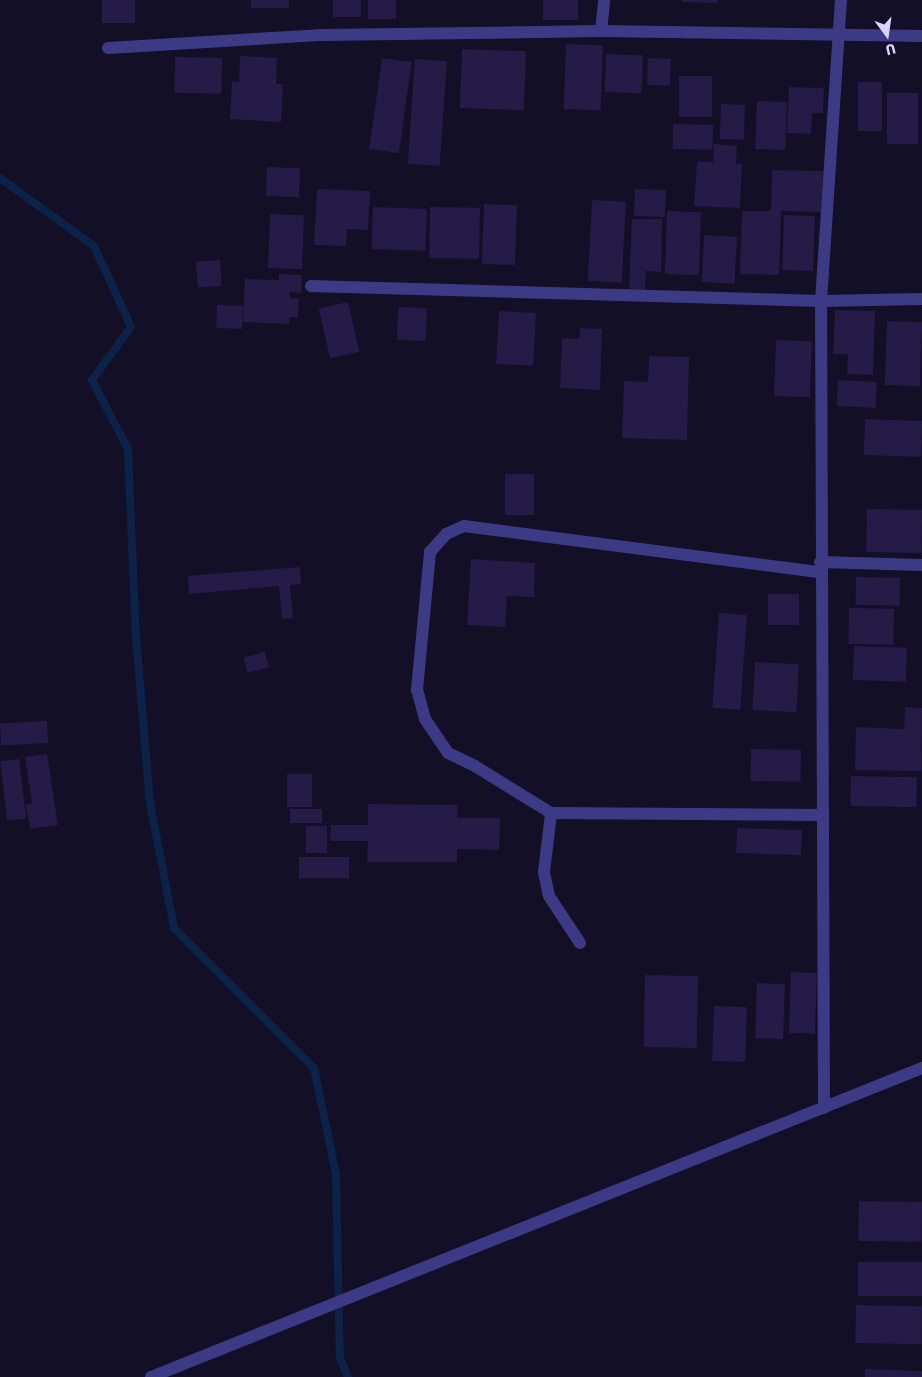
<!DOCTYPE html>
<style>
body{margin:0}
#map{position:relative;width:922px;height:1377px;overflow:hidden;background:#130f26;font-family:Jost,sans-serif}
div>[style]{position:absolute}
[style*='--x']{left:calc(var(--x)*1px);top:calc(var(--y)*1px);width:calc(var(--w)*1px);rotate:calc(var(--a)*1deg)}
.stream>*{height:8px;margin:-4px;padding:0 4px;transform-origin:4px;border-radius:4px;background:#0c2248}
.building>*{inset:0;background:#241b47;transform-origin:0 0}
.minor>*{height:12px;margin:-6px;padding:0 6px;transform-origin:6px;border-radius:6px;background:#3d3a85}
span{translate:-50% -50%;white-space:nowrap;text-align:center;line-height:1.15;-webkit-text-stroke:4px #130f26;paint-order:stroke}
.north{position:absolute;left:862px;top:10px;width:50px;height:50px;-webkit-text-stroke:4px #130f26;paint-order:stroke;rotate:166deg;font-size:14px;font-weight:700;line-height:20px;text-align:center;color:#d9d4ff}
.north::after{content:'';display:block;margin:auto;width:18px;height:22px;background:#d9d4ff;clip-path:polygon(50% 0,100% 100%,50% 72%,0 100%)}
</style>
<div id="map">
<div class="stream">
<div style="--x:0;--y:178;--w:116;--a:35.9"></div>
<div style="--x:94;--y:246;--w:89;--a:65.4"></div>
<div style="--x:131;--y:327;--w:66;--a:126.3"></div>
<div style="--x:92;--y:380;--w:78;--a:62.4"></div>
<div style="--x:128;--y:449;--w:188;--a:87.6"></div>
<div style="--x:136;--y:637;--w:167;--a:85.2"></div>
<div style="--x:150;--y:803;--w:127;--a:79.1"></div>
<div style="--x:174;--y:928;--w:198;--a:45"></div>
<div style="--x:314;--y:1068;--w:108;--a:78.3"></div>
<div style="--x:336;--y:1174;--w:184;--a:88.8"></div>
<div style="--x:340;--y:1358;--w:21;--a:67"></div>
</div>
<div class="building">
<div style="left:102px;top:0;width:33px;height:23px"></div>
<div style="left:251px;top:0;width:38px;height:8px"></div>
<div style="left:333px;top:0;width:28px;height:17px"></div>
<div style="left:368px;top:0;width:28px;height:19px"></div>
<div style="left:543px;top:0;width:35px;height:20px"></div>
<div style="clip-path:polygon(682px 0,717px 0,717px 3px,682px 2px)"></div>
<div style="left:566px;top:44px;width:37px;height:65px;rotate:2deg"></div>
<div style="left:462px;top:49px;width:64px;height:59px;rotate:2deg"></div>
<div style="left:606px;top:54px;width:37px;height:38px;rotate:2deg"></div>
<div style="clip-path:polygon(240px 56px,277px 58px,276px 84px,283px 84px,281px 122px,230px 119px,232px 81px,239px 82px)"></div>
<div style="left:175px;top:57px;width:47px;height:36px;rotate:1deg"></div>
<div style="left:382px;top:58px;width:30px;height:92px;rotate:8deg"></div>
<div style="left:648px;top:58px;width:23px;height:27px;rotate:2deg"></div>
<div style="left:415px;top:59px;width:32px;height:105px;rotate:4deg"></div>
<div style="left:679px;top:76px;width:33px;height:41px"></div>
<div style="left:858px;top:82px;width:24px;height:49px"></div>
<div style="clip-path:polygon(789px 87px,824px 88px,823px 113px,812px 113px,811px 134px,787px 133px)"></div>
<div style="left:887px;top:93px;width:31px;height:51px"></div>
<div style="left:757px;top:101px;width:30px;height:48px;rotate:2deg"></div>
<div style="left:721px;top:104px;width:24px;height:35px;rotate:2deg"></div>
<div style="left:673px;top:124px;width:40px;height:25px;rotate:1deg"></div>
<div style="clip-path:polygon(714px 144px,737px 146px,736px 164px,742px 164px,740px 208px,694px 206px,697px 162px,713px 162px)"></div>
<div style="left:267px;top:167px;width:33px;height:29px;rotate:2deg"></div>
<div style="clip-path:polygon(772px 170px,823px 171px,821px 212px,781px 211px,779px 275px,740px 274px,742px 211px,771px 211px)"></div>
<div style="clip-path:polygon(317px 189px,370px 191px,368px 230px,347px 229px,346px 246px,314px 245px)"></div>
<div style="left:635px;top:189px;width:31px;height:27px;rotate:2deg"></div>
<div style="left:592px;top:200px;width:34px;height:81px;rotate:3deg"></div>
<div style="left:484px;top:204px;width:33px;height:60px;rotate:2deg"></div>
<div style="left:373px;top:207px;width:54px;height:42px;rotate:2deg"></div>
<div style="left:430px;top:207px;width:50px;height:51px;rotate:1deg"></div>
<div style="left:667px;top:211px;width:34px;height:63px;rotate:2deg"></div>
<div style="left:270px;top:214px;width:34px;height:54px;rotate:2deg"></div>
<div style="left:784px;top:215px;width:31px;height:55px;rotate:2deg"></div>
<div style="clip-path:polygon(632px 219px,662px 219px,661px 272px,646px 271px,645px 290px,629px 289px)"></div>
<div style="left:704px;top:235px;width:33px;height:47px;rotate:3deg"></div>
<div style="left:220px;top:260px;width:26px;height:24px;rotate:86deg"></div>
<div style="clip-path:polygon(279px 274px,302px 275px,301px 293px,290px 292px,290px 298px,299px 299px,298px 317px,289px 317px,289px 324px,243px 322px,245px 279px,279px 280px)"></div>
<div style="left:348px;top:302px;width:51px;height:30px;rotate:77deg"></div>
<div style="left:217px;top:305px;width:26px;height:23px;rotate:2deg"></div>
<div style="left:398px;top:307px;width:29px;height:33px;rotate:2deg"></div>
<div style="clip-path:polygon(835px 310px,875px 311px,873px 375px,847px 374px,848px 354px,833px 354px)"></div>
<div style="left:499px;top:311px;width:37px;height:53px;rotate:3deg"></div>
<div style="left:887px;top:321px;width:35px;height:64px;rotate:2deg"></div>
<div style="clip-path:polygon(580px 328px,602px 329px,600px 390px,560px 388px,562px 338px,579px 339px)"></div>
<div style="left:776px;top:340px;width:36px;height:56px;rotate:2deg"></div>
<div style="clip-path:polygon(649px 356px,689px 357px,687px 440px,622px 438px,624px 381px,648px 382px)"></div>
<div style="left:838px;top:380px;width:39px;height:26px;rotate:3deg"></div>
<div style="left:865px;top:419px;width:57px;height:36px;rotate:2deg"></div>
<div style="left:505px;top:474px;width:29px;height:41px"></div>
<div style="left:867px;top:509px;width:55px;height:43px;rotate:1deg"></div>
<div style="clip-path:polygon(471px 559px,535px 563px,534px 597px,507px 596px,505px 627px,467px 625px)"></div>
<div style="clip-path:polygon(300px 567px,301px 584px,290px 585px,293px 618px,282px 619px,279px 586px,189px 594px,188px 576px)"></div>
<div style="left:856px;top:577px;width:44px;height:28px;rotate:1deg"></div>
<div style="left:768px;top:594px;width:31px;height:31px"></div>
<div style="left:849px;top:608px;width:45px;height:36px;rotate:1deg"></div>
<div style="left:719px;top:613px;width:28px;height:95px;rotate:4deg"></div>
<div style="left:854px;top:646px;width:53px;height:34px;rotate:2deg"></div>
<div style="left:265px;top:652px;width:16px;height:22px;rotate:76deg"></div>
<div style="left:755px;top:662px;width:44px;height:48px;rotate:3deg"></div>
<div style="clip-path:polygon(905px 707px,922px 708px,921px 771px,855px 770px,856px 727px,904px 729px)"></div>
<div style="left:47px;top:721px;width:22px;height:47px;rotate:87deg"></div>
<div style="left:751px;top:749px;width:50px;height:32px;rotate:1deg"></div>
<div style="clip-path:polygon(47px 754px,58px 825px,30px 829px,26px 805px,32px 803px,25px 757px)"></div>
<div style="left:19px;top:759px;width:60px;height:19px;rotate:83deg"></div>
<div style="left:287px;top:774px;width:25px;height:33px"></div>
<div style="left:851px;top:776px;width:66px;height:30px;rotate:1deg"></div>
<div style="clip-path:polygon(368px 804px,458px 805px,457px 818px,500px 818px,499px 850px,457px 849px,457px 862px,367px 862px,368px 841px,330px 841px,331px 825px,368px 825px)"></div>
<div style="left:290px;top:809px;width:32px;height:14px"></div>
<div style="left:306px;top:826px;width:21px;height:27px"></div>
<div style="left:737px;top:828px;width:65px;height:25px;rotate:2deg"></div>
<div style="left:299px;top:857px;width:50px;height:21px"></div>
<div style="left:791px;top:972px;width:26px;height:61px;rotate:2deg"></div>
<div style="left:645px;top:975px;width:53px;height:72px;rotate:1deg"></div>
<div style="left:757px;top:983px;width:28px;height:55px;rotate:2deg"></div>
<div style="left:714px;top:1006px;width:33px;height:55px;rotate:2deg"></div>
<div style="left:859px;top:1201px;width:63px;height:40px;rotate:1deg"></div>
<div style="left:922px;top:1262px;width:34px;height:64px;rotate:90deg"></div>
<div style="left:856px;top:1305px;width:66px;height:38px;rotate:1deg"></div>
<div style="clip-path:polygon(865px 1369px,922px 1371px,922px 1377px,865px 1377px)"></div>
</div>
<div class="minor">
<div style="--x:601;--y:31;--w:31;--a:-84"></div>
<div style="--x:108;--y:48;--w:215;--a:-3.5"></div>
<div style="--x:323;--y:35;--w:278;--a:-0.8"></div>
<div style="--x:601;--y:31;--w:321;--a:0.9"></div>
<div style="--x:311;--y:286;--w:510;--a:1.68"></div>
<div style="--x:821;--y:301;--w:302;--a:-86.2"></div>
<div style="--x:820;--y:562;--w:102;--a:1.7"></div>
<div style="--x:551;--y:813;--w:272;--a:0.4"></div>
<div style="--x:580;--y:943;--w:56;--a:-123.4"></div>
<div style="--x:549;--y:896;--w:25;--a:-102"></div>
<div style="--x:544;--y:872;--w:59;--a:-83.2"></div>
<div style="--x:551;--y:813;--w:89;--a:-148.3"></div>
<div style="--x:475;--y:766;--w:30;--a:-154"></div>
<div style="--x:448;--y:753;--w:41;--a:-124.1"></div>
<div style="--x:425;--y:719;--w:30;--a:-105"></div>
<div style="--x:417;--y:690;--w:139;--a:-84.6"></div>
<div style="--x:430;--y:552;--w:24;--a:-48"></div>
<div style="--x:446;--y:534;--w:20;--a:-24"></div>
<div style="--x:464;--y:526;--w:359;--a:7.4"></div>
<div style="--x:824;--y:1108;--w:807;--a:-90.21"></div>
<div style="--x:821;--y:301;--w:101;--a:-1.1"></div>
<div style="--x:151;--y:1377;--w:831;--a:-21.84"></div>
</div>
<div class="north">U</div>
</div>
